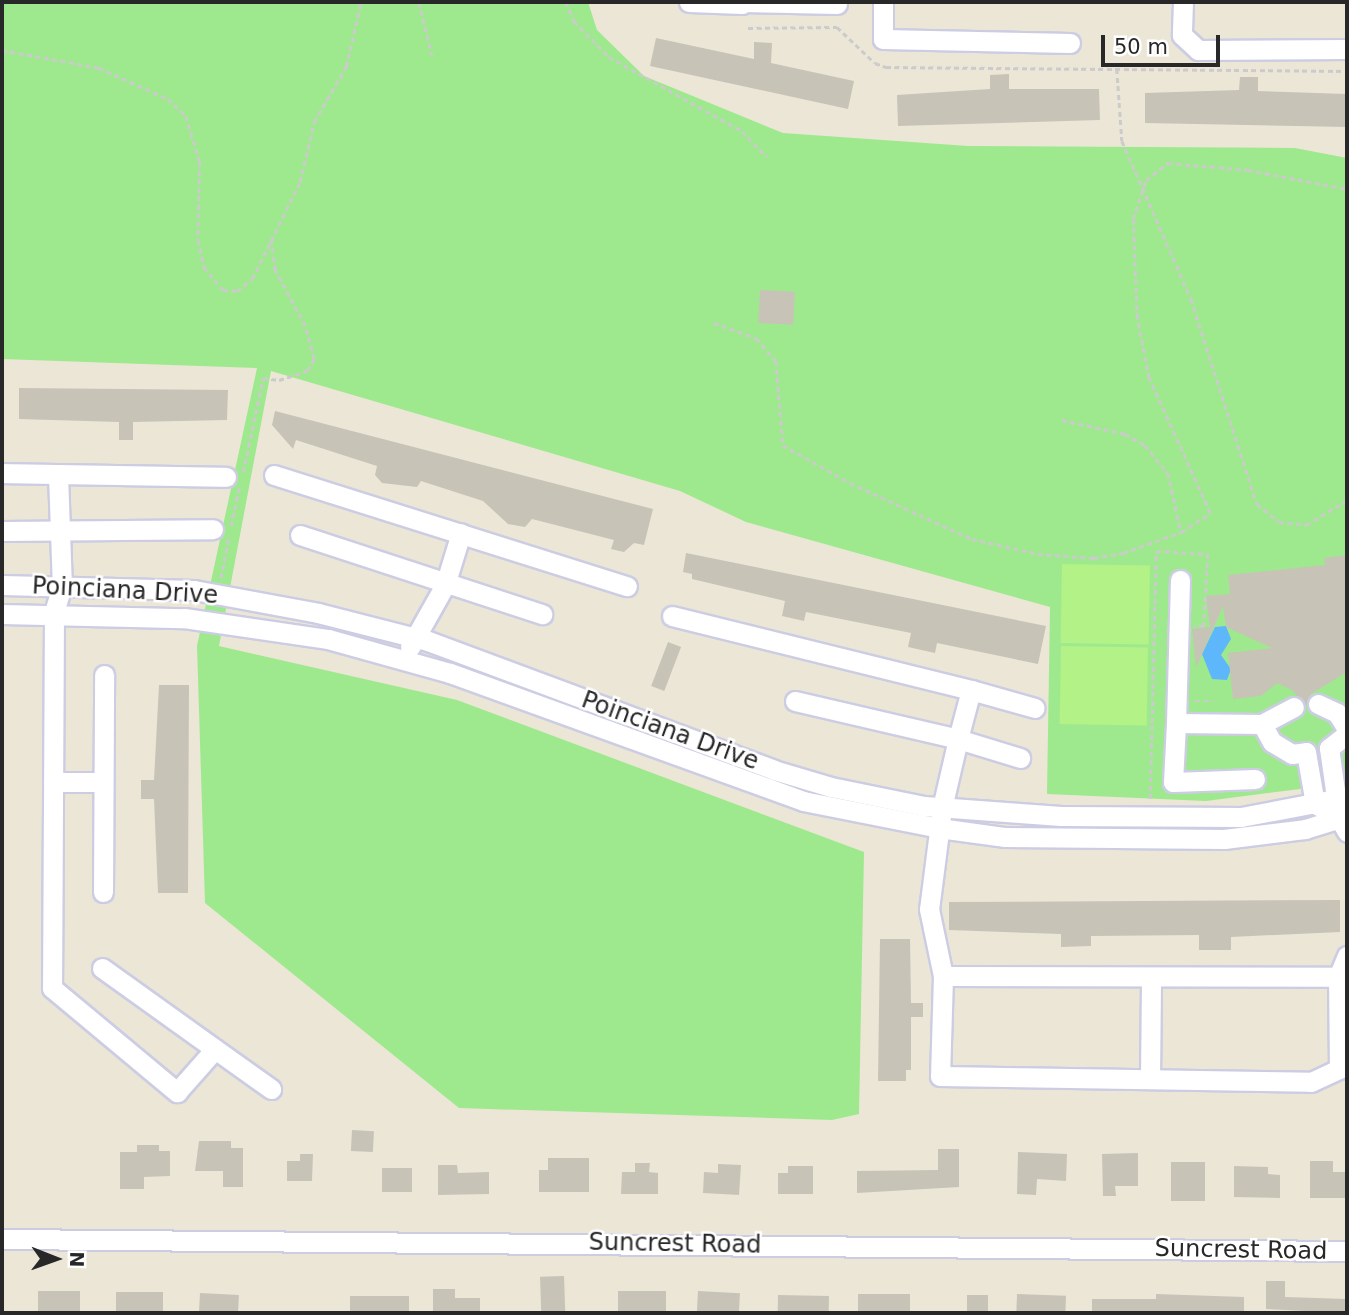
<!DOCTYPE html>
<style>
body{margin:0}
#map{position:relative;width:1349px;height:1315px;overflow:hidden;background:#ece6d7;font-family:"DejaVu Sans",sans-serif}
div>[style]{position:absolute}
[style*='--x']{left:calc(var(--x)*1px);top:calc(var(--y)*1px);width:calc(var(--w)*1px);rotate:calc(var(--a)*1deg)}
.green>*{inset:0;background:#9ee98d}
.pitch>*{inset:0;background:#b3f287;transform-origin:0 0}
.water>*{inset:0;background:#5eb7fa}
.building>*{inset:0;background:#c7c3b7;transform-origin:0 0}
.path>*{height:2.5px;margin-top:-1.25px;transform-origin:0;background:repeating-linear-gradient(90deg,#cbcbcb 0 5px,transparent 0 8.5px)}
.roads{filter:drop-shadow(2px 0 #cccde3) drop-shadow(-2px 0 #cccde3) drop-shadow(0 2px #cccde3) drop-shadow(0 -2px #cccde3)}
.minor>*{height:19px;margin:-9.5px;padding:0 9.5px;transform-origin:9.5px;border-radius:9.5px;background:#fff}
span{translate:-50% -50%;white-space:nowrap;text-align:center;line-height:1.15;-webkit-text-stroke:5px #fff;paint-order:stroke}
.street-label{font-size:24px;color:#282828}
.frame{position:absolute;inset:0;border:4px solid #282828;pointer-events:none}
.north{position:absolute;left:21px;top:1224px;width:70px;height:70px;-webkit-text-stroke:5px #fff;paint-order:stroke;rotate:91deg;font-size:19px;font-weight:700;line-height:28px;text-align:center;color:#282828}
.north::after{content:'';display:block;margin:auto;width:24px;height:32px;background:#282828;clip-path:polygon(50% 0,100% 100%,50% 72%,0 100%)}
.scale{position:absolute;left:1101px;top:35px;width:119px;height:32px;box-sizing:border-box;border:4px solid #282828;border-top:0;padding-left:9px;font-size:21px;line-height:24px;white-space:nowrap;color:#282828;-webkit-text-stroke:5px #fff;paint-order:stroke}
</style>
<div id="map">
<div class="green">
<div style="clip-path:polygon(2px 2px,588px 2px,597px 30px,644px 76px,783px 133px,968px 146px,1295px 148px,1347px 158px,1347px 776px,1300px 789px,1206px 801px,1047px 794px,1050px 607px,746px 522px,680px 491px,271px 371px,219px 646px,457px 700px,864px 852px,859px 1114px,832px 1120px,459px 1108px,205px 903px,197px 646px,257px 368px,2px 359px)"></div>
</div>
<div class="pitch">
<div style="left:1062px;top:564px;width:88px;height:79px;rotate:1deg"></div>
<div style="left:1061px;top:646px;width:87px;height:78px;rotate:1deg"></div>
</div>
<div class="water">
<div style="clip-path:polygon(1226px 626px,1231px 639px,1221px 655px,1231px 669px,1227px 680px,1212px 679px,1202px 654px,1215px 627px)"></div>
</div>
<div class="building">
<div style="clip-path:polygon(656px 38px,754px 59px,754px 42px,772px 43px,771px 63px,854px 81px,848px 109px,650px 66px)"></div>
<div style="clip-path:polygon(1009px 74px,1009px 89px,1099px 89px,1100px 120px,898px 126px,897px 95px,990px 89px,990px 75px)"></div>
<div style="clip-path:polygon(1240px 77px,1258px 77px,1258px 91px,1347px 94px,1347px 127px,1145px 123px,1145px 93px,1239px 90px)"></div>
<div style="left:760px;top:290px;width:35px;height:33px;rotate:3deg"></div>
<div style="clip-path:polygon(19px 388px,228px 390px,227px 420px,133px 422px,133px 440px,119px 440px,119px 422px,19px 419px)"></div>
<div style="clip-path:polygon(275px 411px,653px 509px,644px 545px,634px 543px,624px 552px,611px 549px,614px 540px,532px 519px,525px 527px,508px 524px,483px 501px,421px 481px,417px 487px,382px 483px,375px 475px,377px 466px,296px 440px,293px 449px,272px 425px)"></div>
<div style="clip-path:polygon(686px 553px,1046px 626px,1038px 664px,937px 643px,935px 653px,908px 647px,911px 633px,806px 612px,804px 621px,782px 616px,785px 601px,692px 579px,692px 574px,683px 572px)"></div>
<div style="clip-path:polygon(1347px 555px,1347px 672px,1311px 694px,1306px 706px,1292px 690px,1277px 683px,1261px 696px,1233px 699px,1228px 653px,1272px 648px,1226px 627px,1223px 606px,1196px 668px,1192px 629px,1210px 627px,1206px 596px,1230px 594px,1228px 575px,1325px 565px,1324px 558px)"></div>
<div style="left:668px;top:642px;width:14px;height:47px;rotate:21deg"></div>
<div style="clip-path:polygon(159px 685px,189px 685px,188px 893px,158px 893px,154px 799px,141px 799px,141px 780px,154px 780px)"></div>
<div style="clip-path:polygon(1340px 900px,1340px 932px,1231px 937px,1231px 950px,1199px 950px,1199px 935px,1091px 936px,1091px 946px,1061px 947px,1061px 934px,949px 930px,949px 902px)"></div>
<div style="clip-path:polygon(880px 939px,910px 939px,911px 1003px,923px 1003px,923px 1017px,911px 1017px,911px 1070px,906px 1070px,906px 1081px,878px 1081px)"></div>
<div style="left:352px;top:1130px;width:22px;height:21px;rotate:3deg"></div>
<div style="clip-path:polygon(199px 1141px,231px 1141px,231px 1148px,243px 1148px,243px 1187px,223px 1187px,223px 1171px,195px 1171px)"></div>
<div style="clip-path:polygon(137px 1145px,159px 1145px,159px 1151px,170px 1151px,170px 1176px,144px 1177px,144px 1189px,120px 1189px,120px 1152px,137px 1152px)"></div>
<div style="clip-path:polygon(938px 1149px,959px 1149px,959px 1187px,857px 1193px,857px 1171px,938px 1170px)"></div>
<div style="clip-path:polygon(1018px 1152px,1067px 1154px,1066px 1181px,1037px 1179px,1036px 1195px,1017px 1194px)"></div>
<div style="clip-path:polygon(1138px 1153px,1138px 1186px,1115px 1186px,1116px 1196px,1103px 1196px,1102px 1154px)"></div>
<div style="clip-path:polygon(300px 1154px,313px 1154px,312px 1181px,287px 1181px,287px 1161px,300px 1161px)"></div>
<div style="clip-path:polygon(548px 1158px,589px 1158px,589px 1192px,539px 1192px,539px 1170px,548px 1170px)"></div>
<div style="clip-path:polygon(1310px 1161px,1333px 1161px,1333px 1172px,1347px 1172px,1347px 1198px,1310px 1198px)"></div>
<div style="left:1171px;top:1162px;width:34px;height:39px"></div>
<div style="clip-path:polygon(635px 1163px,650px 1163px,649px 1172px,658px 1173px,658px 1194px,621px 1194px,622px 1172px,635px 1172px)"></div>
<div style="clip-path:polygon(718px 1164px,741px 1165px,739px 1195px,703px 1193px,704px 1172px,718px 1173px)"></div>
<div style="clip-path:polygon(438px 1165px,457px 1165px,458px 1173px,489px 1172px,489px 1194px,438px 1195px)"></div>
<div style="clip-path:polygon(788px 1166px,813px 1166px,813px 1194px,778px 1194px,778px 1173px,788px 1173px)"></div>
<div style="clip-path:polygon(1234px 1166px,1268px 1167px,1268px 1174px,1280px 1175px,1280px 1198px,1234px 1197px)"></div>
<div style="left:382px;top:1168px;width:30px;height:24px"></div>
<div style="left:564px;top:1276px;width:37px;height:24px;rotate:88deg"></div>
<div style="clip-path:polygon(1266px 1281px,1285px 1281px,1285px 1297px,1347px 1299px,1347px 1313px,1266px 1309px)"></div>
<div style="clip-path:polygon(433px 1289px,455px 1289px,455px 1298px,480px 1298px,480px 1313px,433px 1313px)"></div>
<div style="left:38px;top:1291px;width:42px;height:22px"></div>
<div style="left:618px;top:1291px;width:48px;height:22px"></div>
<div style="left:698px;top:1291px;width:42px;height:22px;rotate:3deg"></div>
<div style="left:116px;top:1292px;width:47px;height:21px"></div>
<div style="left:200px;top:1293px;width:39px;height:20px;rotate:3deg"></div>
<div style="left:858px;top:1294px;width:52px;height:19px"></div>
<div style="left:1017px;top:1294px;width:49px;height:19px;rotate:2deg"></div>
<div style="clip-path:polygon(1156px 1294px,1244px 1297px,1244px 1313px,1092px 1313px,1092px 1299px,1156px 1299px)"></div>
<div style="left:778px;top:1295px;width:51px;height:18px;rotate:1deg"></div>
<div style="left:967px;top:1295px;width:21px;height:18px"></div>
<div style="left:350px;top:1296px;width:59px;height:17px"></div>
</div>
<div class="path">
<div style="--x:419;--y:2;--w:55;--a:76.2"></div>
<div style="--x:566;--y:2;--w:21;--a:67"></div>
<div style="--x:574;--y:21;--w:50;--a:45.8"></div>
<div style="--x:609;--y:57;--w:152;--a:29.1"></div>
<div style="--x:742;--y:131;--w:36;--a:46"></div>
<div style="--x:748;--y:28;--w:89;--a:-0.6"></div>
<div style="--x:837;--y:27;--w:52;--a:43.5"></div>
<div style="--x:875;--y:63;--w:12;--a:20"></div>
<div style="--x:886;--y:67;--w:461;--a:0.5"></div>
<div style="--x:2;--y:50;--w:99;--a:10.5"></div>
<div style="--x:99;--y:68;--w:76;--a:24.2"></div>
<div style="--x:168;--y:99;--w:25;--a:43"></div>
<div style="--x:186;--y:116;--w:48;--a:73.1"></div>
<div style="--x:200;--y:162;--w:78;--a:91.5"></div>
<div style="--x:198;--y:240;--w:28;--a:77"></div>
<div style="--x:204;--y:267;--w:30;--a:50"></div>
<div style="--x:223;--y:290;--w:14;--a:4"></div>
<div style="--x:237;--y:291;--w:19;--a:-39"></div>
<div style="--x:252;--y:279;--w:108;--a:-63.7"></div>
<div style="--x:300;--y:182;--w:62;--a:-76.9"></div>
<div style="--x:314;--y:122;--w:64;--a:-59.8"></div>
<div style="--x:346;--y:67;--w:67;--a:-77"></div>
<div style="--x:1117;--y:69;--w:72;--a:86"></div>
<div style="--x:1122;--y:141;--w:172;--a:66.4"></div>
<div style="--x:1191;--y:299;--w:215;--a:72.2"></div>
<div style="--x:1257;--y:504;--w:28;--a:39"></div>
<div style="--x:1279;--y:522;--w:27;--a:6"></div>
<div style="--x:1306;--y:525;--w:48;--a:-31.4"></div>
<div style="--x:714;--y:323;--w:45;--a:19.7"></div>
<div style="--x:756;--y:338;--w:30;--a:49"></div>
<div style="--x:776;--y:361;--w:84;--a:85.2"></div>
<div style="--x:783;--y:445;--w:77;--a:29.6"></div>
<div style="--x:850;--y:483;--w:134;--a:24.7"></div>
<div style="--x:972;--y:539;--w:68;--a:12.8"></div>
<div style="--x:1038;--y:554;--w:56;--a:4.1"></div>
<div style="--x:1094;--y:558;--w:29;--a:-10"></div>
<div style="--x:1123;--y:553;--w:62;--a:-19.9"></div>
<div style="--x:1181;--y:532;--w:35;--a:-33"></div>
<div style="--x:1210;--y:513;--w:148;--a:-114.3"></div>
<div style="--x:1149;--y:378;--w:61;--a:-101.3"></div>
<div style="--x:1137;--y:318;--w:99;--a:-92.3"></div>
<div style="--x:1133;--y:219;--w:41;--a:-71.6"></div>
<div style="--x:1146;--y:180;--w:28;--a:-38"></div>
<div style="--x:1168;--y:163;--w:80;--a:5"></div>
<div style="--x:1248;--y:170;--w:101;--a:10.9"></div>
<div style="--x:1062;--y:420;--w:65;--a:12.5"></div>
<div style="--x:1125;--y:434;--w:23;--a:29"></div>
<div style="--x:1145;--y:445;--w:36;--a:51"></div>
<div style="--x:1168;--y:473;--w:60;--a:77.6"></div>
<div style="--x:243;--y:472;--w:96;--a:-78"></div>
<div style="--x:263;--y:378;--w:16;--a:7"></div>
<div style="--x:279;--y:380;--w:29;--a:-18"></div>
<div style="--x:307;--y:371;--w:14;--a:-60"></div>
<div style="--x:314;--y:359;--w:34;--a:-105"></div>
<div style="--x:305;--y:326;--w:64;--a:-118.2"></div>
<div style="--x:275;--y:270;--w:30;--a:-98"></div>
<div style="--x:231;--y:526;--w:39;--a:-78"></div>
<div style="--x:221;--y:578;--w:43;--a:-79.2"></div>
<div style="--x:1195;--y:701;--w:18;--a:0"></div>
<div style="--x:1150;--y:799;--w:248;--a:-88.6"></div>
<div style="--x:1156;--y:551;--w:52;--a:3.3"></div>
<div style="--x:1208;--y:554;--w:72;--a:93.2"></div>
<div style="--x:1204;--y:626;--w:9;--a:180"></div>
</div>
<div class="roads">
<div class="minor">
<div style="--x:689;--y:2;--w:53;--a:2.2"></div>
<div style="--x:742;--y:2;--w:95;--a:1.2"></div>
<div style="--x:883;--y:2;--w:37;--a:90"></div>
<div style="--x:883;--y:39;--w:187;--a:1.2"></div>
<div style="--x:1183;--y:2;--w:33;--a:92"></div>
<div style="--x:1182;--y:35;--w:22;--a:43"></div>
<div style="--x:1198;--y:50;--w:149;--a:-0.4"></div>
<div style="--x:2;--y:473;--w:224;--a:1"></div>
<div style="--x:58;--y:474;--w:112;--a:88"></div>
<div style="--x:62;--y:586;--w:28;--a:107"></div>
<div style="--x:54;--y:613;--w:375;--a:90.3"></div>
<div style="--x:52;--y:988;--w:163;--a:39.8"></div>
<div style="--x:177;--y:1092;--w:57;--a:-48.5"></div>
<div style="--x:215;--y:1049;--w:139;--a:-144.4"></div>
<div style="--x:274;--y:475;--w:370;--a:17.5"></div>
<div style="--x:2;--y:531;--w:211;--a:-0.5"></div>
<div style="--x:300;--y:535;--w:255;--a:18.1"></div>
<div style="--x:1180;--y:580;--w:143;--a:91.6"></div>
<div style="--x:1176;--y:723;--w:86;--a:0.7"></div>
<div style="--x:1262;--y:724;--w:36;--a:-28"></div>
<div style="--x:2;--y:585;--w:192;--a:1.5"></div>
<div style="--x:194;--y:590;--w:126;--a:10.5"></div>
<div style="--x:318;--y:613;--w:114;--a:14.3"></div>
<div style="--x:428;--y:641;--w:369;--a:20.4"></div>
<div style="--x:774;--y:770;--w:59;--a:16.6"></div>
<div style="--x:831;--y:787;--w:95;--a:11.5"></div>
<div style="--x:924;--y:806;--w:137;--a:4.2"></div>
<div style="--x:1061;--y:816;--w:180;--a:0.3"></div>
<div style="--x:1241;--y:817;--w:108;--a:-10.7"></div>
<div style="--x:2;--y:614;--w:182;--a:1.3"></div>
<div style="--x:184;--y:618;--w:146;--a:8.3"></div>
<div style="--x:328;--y:639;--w:127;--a:15.6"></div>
<div style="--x:450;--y:673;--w:375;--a:19.9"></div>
<div style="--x:803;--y:801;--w:139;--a:11.2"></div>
<div style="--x:939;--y:828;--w:67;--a:7.8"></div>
<div style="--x:1005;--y:837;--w:219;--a:0.5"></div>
<div style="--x:1224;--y:839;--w:82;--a:-7"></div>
<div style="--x:1305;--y:829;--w:44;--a:-17.2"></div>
<div style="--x:672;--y:616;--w:308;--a:13.9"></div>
<div style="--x:971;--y:690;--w:51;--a:104.9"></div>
<div style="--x:958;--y:739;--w:65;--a:17"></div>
<div style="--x:410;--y:647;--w:71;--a:-60.6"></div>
<div style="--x:445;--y:585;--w:54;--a:-72.9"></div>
<div style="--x:971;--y:690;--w:66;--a:15.7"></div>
<div style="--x:795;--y:701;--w:167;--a:13.1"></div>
<div style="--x:958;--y:739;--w:71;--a:103.1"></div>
<div style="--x:942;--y:808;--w:102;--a:97.3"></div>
<div style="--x:929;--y:909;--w:68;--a:78.2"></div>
<div style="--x:943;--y:976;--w:395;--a:0.1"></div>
<div style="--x:1338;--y:977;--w:23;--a:-67"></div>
<div style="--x:1318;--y:704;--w:21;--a:25"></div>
<div style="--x:1337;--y:713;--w:19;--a:58"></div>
<div style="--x:1176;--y:723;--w:59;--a:92.9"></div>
<div style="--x:1173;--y:782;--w:82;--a:-2.1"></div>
<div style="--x:1262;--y:724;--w:21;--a:61"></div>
<div style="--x:1272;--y:742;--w:23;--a:31"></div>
<div style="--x:1292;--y:754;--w:14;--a:-8"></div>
<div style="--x:1306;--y:752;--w:53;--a:80.2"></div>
<div style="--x:1315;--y:804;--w:13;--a:29"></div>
<div style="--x:1347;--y:734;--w:23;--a:142"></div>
<div style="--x:1329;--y:748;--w:71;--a:81.9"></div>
<div style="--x:1339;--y:818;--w:16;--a:60"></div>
<div style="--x:53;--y:782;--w:50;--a:0"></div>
<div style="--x:103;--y:892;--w:217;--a:-89.7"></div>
<div style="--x:943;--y:976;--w:100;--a:91.7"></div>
<div style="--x:940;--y:1076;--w:371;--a:0.9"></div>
<div style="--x:1311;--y:1082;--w:31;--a:-25"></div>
<div style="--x:1339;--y:1069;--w:92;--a:-90.6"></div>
<div style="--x:215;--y:1049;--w:69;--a:35.5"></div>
<div style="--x:1150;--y:1079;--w:101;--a:-89.4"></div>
<div style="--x:2;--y:1239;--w:1345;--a:0.51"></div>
</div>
</div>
<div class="street-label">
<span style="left:125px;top:591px;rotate:3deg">Poinciana Drive</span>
<span style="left:670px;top:731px;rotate:20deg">Poinciana Drive</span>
<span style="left:675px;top:1244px;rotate:1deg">Suncrest Road</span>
<span style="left:1241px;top:1250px;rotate:1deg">Suncrest Road</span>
</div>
<div class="frame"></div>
<div class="north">N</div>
<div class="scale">50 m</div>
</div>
